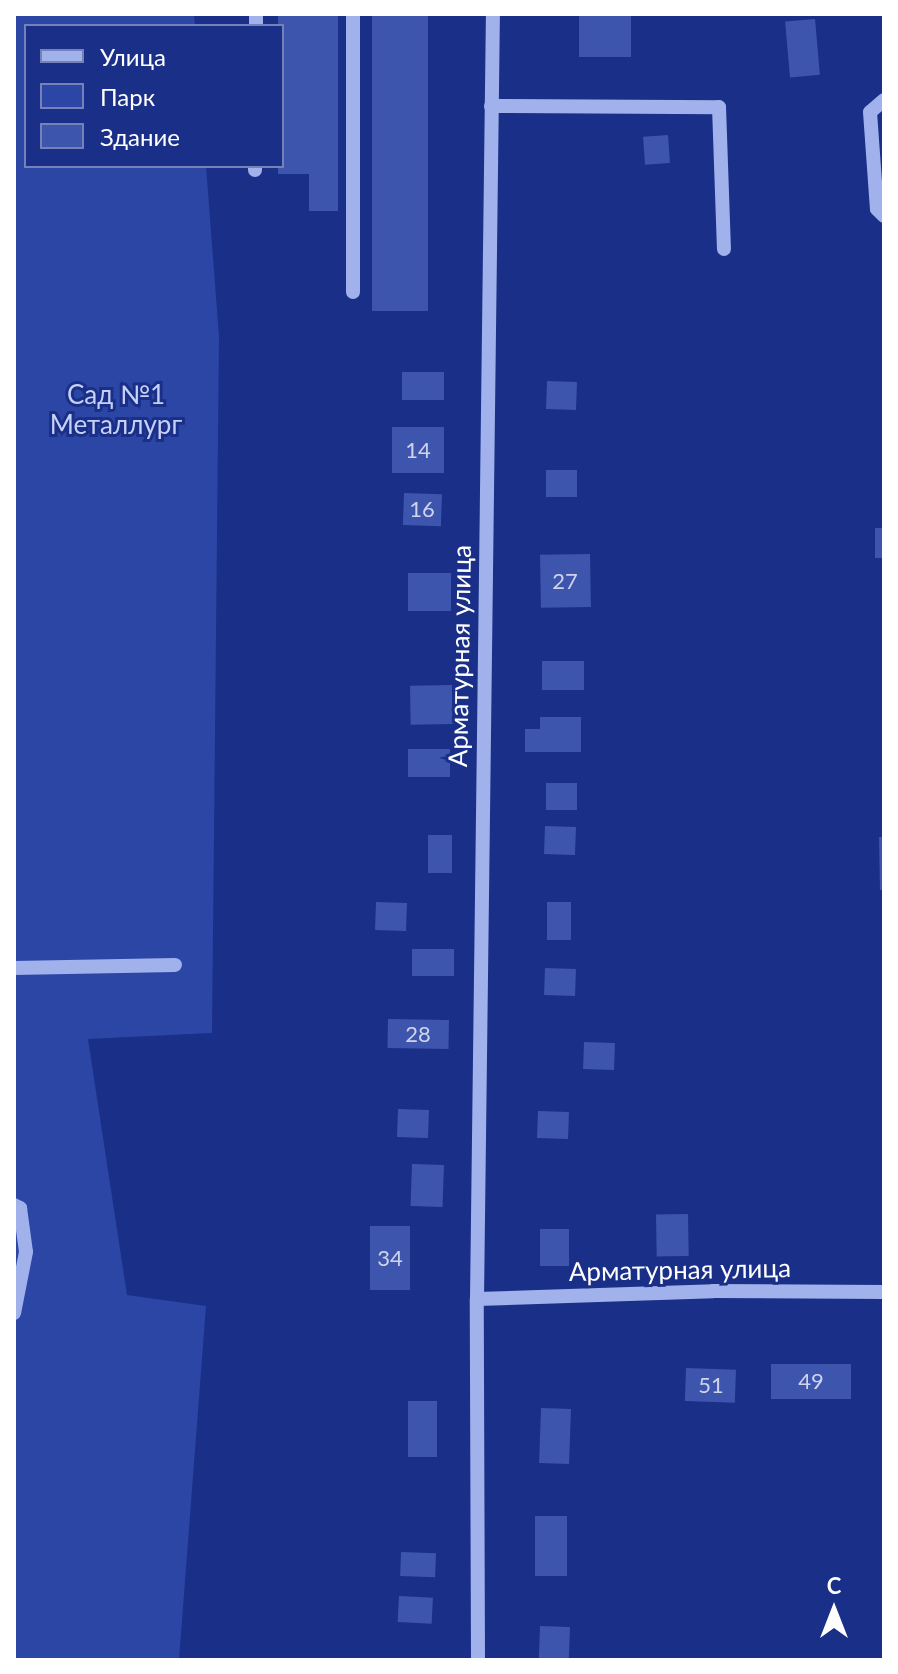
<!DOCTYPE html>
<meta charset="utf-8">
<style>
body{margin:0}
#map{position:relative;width:898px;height:1674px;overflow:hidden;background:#1a2f87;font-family:Lato,sans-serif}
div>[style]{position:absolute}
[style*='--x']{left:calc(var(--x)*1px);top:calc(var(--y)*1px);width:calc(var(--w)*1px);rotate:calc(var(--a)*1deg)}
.green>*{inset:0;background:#2c46a5}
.building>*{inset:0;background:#3e55ae;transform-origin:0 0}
.minor>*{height:14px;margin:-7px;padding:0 7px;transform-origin:7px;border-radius:7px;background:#a1b1ec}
span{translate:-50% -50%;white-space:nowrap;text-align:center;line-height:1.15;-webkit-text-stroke:6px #1a2f87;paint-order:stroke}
.number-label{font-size:22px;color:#cfd4eb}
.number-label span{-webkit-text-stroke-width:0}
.park-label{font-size:26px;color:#c6d1f9}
.street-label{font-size:26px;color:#fff}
.frame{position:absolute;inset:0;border:16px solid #fff;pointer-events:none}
.legend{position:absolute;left:24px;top:24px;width:260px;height:144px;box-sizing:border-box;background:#1a2f87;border:2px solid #7682b7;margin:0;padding:10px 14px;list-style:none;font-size:24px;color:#fff}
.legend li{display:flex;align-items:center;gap:16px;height:40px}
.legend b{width:40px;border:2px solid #7682b7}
.north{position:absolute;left:794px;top:1570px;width:80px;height:80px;-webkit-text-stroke:6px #1a2f87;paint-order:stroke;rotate:0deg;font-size:22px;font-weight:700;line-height:32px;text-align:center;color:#fff}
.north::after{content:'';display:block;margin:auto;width:28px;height:36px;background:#fff;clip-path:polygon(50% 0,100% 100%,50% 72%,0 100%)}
</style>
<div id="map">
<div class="green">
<div style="clip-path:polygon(14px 14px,194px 14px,195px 26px,26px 26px,26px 166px,206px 166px,219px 336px,212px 1033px,88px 1039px,127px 1295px,206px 1306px,179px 1660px,14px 1660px)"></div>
</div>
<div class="building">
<div style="clip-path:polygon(278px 14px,338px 14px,338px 211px,309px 211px,309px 174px,278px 174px,278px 166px,282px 166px,282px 26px,278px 26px)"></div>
<div style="left:372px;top:14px;width:56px;height:297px"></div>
<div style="left:579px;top:14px;width:52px;height:43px"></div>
<div style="left:815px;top:19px;width:56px;height:30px;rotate:85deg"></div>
<div style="left:668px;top:135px;width:28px;height:25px;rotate:86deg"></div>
<div style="left:402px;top:372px;width:42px;height:28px"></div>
<div style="left:547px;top:381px;width:30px;height:28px;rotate:2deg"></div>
<div style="left:392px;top:427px;width:52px;height:46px"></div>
<div style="left:546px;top:470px;width:31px;height:27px"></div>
<div style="left:404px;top:493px;width:38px;height:32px;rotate:2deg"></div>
<div style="left:875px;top:528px;width:9px;height:30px"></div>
<div style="left:590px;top:554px;width:53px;height:50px;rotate:89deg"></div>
<div style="left:451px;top:573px;width:38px;height:43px;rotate:90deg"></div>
<div style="left:542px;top:661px;width:42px;height:29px"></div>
<div style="left:452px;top:685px;width:39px;height:42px;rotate:89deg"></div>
<div style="clip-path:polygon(540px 717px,581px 717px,581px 752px,525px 752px,525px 729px,540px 729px)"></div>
<div style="left:408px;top:749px;width:42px;height:28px"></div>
<div style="left:546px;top:783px;width:31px;height:27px"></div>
<div style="left:545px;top:826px;width:31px;height:28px;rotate:2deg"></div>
<div style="left:428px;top:835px;width:24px;height:38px"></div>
<div style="clip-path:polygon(879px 837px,884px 837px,884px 890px,880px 890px)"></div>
<div style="left:376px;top:902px;width:31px;height:28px;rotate:2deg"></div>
<div style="left:547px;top:902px;width:24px;height:38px"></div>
<div style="left:412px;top:949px;width:42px;height:27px"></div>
<div style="left:545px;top:968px;width:31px;height:27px;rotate:2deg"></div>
<div style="left:388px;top:1019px;width:61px;height:29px;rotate:1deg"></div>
<div style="left:584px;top:1042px;width:31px;height:27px;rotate:2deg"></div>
<div style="left:398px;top:1109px;width:31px;height:28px;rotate:2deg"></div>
<div style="left:538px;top:1111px;width:31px;height:27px;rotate:2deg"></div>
<div style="left:412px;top:1164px;width:32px;height:42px;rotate:2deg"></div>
<div style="left:688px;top:1214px;width:42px;height:32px;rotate:89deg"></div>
<div style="left:370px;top:1226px;width:40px;height:64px"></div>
<div style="left:540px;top:1229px;width:29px;height:37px"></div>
<div style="left:771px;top:1364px;width:80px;height:35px"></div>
<div style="left:686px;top:1368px;width:50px;height:33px;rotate:2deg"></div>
<div style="left:408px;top:1401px;width:29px;height:56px"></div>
<div style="left:541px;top:1408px;width:30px;height:55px;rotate:2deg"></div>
<div style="left:535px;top:1516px;width:32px;height:60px"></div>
<div style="left:401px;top:1552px;width:35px;height:24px;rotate:2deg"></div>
<div style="left:399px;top:1596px;width:34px;height:26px;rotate:3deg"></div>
<div style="left:540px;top:1626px;width:30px;height:34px;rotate:2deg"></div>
</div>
<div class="minor">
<div style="--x:256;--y:26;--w:12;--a:-90"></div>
<div style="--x:884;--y:100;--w:18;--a:139"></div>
<div style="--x:870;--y:112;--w:97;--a:85.9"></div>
<div style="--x:877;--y:209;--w:10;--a:45"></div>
<div style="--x:491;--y:106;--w:228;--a:0.3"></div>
<div style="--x:719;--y:107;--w:142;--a:88"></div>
<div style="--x:255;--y:170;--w:4;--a:-90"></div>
<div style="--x:353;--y:292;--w:278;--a:-90"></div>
<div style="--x:14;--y:968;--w:161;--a:-1.1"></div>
<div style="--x:14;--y:1205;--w:7;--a:27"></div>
<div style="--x:20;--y:1208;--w:44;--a:82.2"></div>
<div style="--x:26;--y:1252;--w:62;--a:101.1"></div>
<div style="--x:477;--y:1299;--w:236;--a:-1.9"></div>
<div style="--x:713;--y:1291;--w:171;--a:0.3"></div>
<div style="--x:478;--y:1660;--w:361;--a:-90.2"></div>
<div style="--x:477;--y:1299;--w:1285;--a:-89.29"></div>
</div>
<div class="number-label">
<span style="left:418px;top:450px">14</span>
<span style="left:422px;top:509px">16</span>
<span style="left:565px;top:581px">27</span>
<span style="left:418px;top:1034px">28</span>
<span style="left:390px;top:1258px">34</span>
<span style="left:811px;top:1381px">49</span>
<span style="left:711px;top:1385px">51</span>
</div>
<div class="park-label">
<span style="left:116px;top:410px">Сад №1<br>Металлург</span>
</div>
<div class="street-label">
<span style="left:460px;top:656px;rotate:-89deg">Арматурная улица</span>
<span style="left:680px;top:1270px;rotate:-1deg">Арматурная улица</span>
</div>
<div class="frame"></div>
<ul class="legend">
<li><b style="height:10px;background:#a1b1ec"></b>Улица</li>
<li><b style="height:22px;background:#2c46a5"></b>Парк</li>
<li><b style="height:22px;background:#3e55ae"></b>Здание</li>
</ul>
<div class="north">С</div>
</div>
